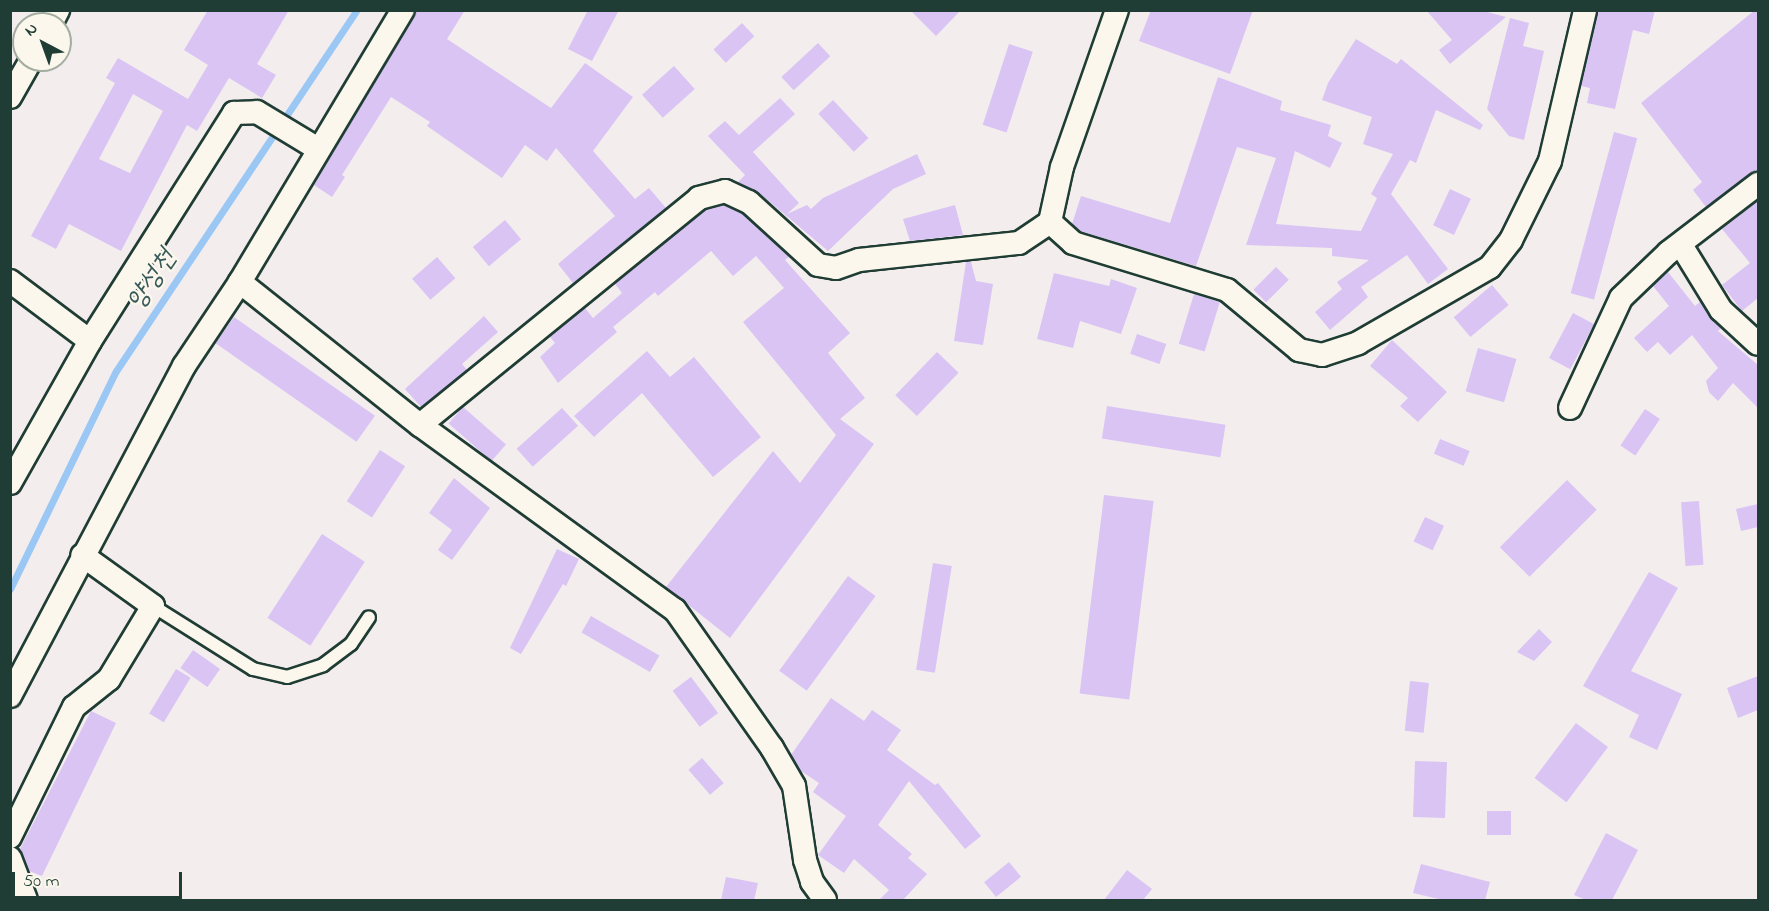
<!DOCTYPE html>
<meta charset="utf-8">
<style>
body{margin:0}
#map{position:relative;width:1769px;height:911px;overflow:hidden;background:#f4edee;font-family:"Indie Flower","Poor Story",sans-serif}
div>[style]{position:absolute}
[style*='--x']{left:calc(var(--x)*1px);top:calc(var(--y)*1px);width:calc(var(--w)*1px);rotate:calc(var(--a)*1deg)}
.stream>*{height:7px;margin:-3.5px;padding:0 3.5px;transform-origin:3.5px;border-radius:3.5px;background:#9ac7f4}
.building>*{inset:0;background:#d9c4f4;transform-origin:0 0}
.roads{filter:drop-shadow(2px 0 #1f3d34) drop-shadow(-2px 0 #1f3d34) drop-shadow(0 2px #1f3d34) drop-shadow(0 -2px #1f3d34)}
.lane>*{height:12px;margin:-6px;padding:0 6px;transform-origin:6px;border-radius:6px;background:#fbf7ec}
.street>*{height:22px;margin:-11px;padding:0 11px;transform-origin:11px;border-radius:11px;background:#fbf7ec}
span{translate:-50% -50%;white-space:nowrap;text-align:center;line-height:1.15;-webkit-text-stroke:4.5px #fbf7ec;paint-order:stroke}
.water-label{font-size:27px;color:#38595a;font-style:italic}
.frame{position:absolute;inset:0;border:12px solid #1f3d34;pointer-events:none}
.north{position:absolute;left:12px;top:12px;width:60px;height:60px;box-sizing:border-box;background:#fbf7ec;border:2px solid #a3ada2;border-radius:50%;rotate:319deg;font-size:16px;font-weight:700;line-height:24px;text-align:center;color:#1f3d34}
.north::after{content:'';display:block;margin:auto;width:21px;height:27px;background:#1f3d34;clip-path:polygon(50% 0,100% 100%,50% 72%,0 100%)}
.scale{position:absolute;left:12px;top:872px;width:170px;height:27px;box-sizing:border-box;border:3px solid #1f3d34;border-top:0;padding-left:8px;font-size:18px;line-height:21px;white-space:nowrap;color:#1f3d34;-webkit-text-stroke:4px #fbf7ec;paint-order:stroke}
</style>
<div id="map">
<div class="stream">
<div style="--x:10;--y:589;--w:242;--a:-64.1"></div>
<div style="--x:116;--y:371;--w:434;--a:-56.3"></div>
</div>
<div class="building">
<div style="clip-path:polygon(evenodd,208px 10px,289px 10px,257px 64px,276px 75px,262px 98px,229px 78px,197px 131px,187px 125px,121px 251px,69px 224px,56px 249px,31px 236px,115px 83px,106px 78px,118px 58px,188px 99px,208px 65px,184px 50px,208px 10px,133px 94px,163px 111px,130px 173px,99px 159px,133px 94px)"></div>
<div style="clip-path:polygon(418px 10px,465px 10px,447px 39px,551px 108px,585px 63px,633px 97px,593px 151px,635px 199px,649px 188px,666px 208px,573px 283px,558px 264px,615px 216px,556px 148px,547px 161px,525px 145px,502px 178px,427px 126px,430px 122px,391px 97px,342px 175px,345px 177px,332px 197px,314px 185px)"></div>
<div style="clip-path:polygon(588px 10px,619px 10px,592px 61px,568px 49px)"></div>
<div style="clip-path:polygon(910px 10px,961px 10px,936px 36px)"></div>
<div style="clip-path:polygon(1151px 10px,1253px 10px,1230px 74px,1139px 41px)"></div>
<div style="clip-path:polygon(1426px 10px,1480px 10px,1506px 17px,1450px 64px,1439px 50px,1452px 40px)"></div>
<div style="clip-path:polygon(1598px 10px,1655px 10px,1649px 34px,1633px 30px,1615px 109px,1587px 103px,1590px 88px,1581px 86px)"></div>
<div style="clip-path:polygon(1755px 10px,1758px 10px,1758px 171px,1706px 207px,1693px 190px,1702px 182px,1641px 103px)"></div>
<div style="clip-path:polygon(1510px 18px,1529px 23px,1523px 46px,1544px 51px,1524px 140px,1509px 136px,1487px 109px)"></div>
<div style="left:742px;top:23px;width:18px;height:39px;rotate:47deg"></div>
<div style="clip-path:polygon(1356px 39px,1397px 64px,1401px 59px,1483px 125px,1480px 130px,1436px 110px,1416px 163px,1410px 160px,1391px 194px,1448px 269px,1428px 284px,1407px 255px,1361px 287px,1368px 297px,1330px 330px,1315px 312px,1342px 289px,1337px 282px,1369px 260px,1332px 256px,1332px 248px,1246px 245px,1276px 158px,1237px 147px,1196px 266px,1080px 231px,1072px 224px,1081px 196px,1170px 223px,1218px 77px,1282px 101px,1280px 110px,1331px 125px,1328px 136px,1342px 143px,1330px 168px,1295px 151px,1276px 224px,1361px 231px,1377px 198px,1371px 194px,1393px 154px,1363px 144px,1372px 117px,1322px 100px,1328px 83px)"></div>
<div style="left:818px;top:43px;width:18px;height:50px;rotate:47deg"></div>
<div style="left:1009px;top:44px;width:25px;height:85px;rotate:18deg"></div>
<div style="left:674px;top:66px;width:31px;height:43px;rotate:48deg"></div>
<div style="clip-path:polygon(780px 98px,795px 114px,753px 152px,799px 203px,787px 214px,807px 205px,811px 209px,823px 198px,917px 154px,926px 174px,893px 189px,828px 251px,758px 192px,738px 182px,745px 175px,708px 136px,725px 121px,739px 135px)"></div>
<div style="left:833px;top:100px;width:52px;height:20px;rotate:47deg"></div>
<div style="left:1614px;top:132px;width:24px;height:167px;rotate:15deg"></div>
<div style="left:1450px;top:189px;width:23px;height:40px;rotate:25deg"></div>
<div style="clip-path:polygon(1758px 201px,1758px 298px,1742px 311px,1722px 285px,1750px 263px,1722px 229px)"></div>
<div style="clip-path:polygon(724px 205px,741px 213px,789px 257px,785px 260px,850px 333px,828px 353px,865px 398px,840px 419px,874px 444px,730px 638px,666px 587px,773px 451px,800px 483px,836px 435px,743px 322px,784px 288px,756px 256px,733px 276px,711px 251px,658px 296px,655px 292px,613px 327px,617px 332px,558px 383px,540px 357px,555px 343px,550px 337px,585px 308px,593px 318px,622px 293px,615px 284px,705px 210px)"></div>
<div style="clip-path:polygon(955px 205px,963px 235px,910px 241px,903px 219px)"></div>
<div style="left:505px;top:220px;width:25px;height:42px;rotate:50deg"></div>
<div style="left:437px;top:257px;width:28px;height:33px;rotate:49deg"></div>
<div style="clip-path:polygon(966px 262px,971px 262px,976px 281px,993px 284px,983px 345px,954px 341px)"></div>
<div style="left:1276px;top:267px;width:18px;height:32px;rotate:45deg"></div>
<div style="clip-path:polygon(1668px 272px,1695px 306px,1700px 302px,1721px 328px,1718px 331px,1758px 365px,1758px 408px,1733px 383px,1718px 401px,1709px 392px,1706px 381px,1718px 368px,1692px 335px,1670px 355px,1658px 342px,1647px 352px,1634px 338px,1669px 306px,1653px 286px)"></div>
<div style="clip-path:polygon(1054px 273px,1109px 286px,1111px 279px,1137px 288px,1121px 334px,1080px 321px,1073px 348px,1037px 339px)"></div>
<div style="left:1492px;top:285px;width:26px;height:50px;rotate:50deg"></div>
<div style="left:1194px;top:294px;width:27px;height:52px;rotate:17deg"></div>
<div style="left:1573px;top:313px;width:24px;height:51px;rotate:28deg"></div>
<div style="clip-path:polygon(484px 316px,498px 332px,462px 364px,467px 370px,421px 407px,405px 389px)"></div>
<div style="left:234px;top:317px;width:172px;height:32px;rotate:35deg"></div>
<div style="left:1137px;top:334px;width:31px;height:21px;rotate:19deg"></div>
<div style="clip-path:polygon(1392px 340px,1447px 392px,1418px 422px,1400px 406px,1408px 398px,1370px 366px)"></div>
<div style="left:1478px;top:348px;width:40px;height:45px;rotate:16deg"></div>
<div style="clip-path:polygon(647px 351px,670px 377px,694px 357px,761px 437px,713px 477px,642px 393px,594px 437px,574px 416px)"></div>
<div style="left:937px;top:352px;width:30px;height:60px;rotate:44deg"></div>
<div style="left:1107px;top:406px;width:120px;height:33px;rotate:9deg"></div>
<div style="left:463px;top:407px;width:57px;height:22px;rotate:41deg"></div>
<div style="left:562px;top:408px;width:24px;height:61px;rotate:48deg"></div>
<div style="left:1645px;top:409px;width:18px;height:44px;rotate:34deg"></div>
<div style="left:1440px;top:439px;width:32px;height:16px;rotate:22deg"></div>
<div style="left:380px;top:450px;width:30px;height:61px;rotate:33deg"></div>
<div style="clip-path:polygon(454px 478px,490px 508px,452px 560px,438px 550px,452px 530px,429px 513px)"></div>
<div style="left:1567px;top:480px;width:42px;height:95px;rotate:45deg"></div>
<div style="left:1104px;top:495px;width:50px;height:200px;rotate:7deg"></div>
<div style="left:1699px;top:501px;width:64px;height:18px;rotate:86deg"></div>
<div style="clip-path:polygon(1758px 504px,1758px 527px,1741px 531px,1736px 509px)"></div>
<div style="left:1425px;top:517px;width:21px;height:27px;rotate:25deg"></div>
<div style="left:322px;top:534px;width:51px;height:100px;rotate:33deg"></div>
<div style="clip-path:polygon(557px 549px,579px 559px,566px 586px,563px 584px,521px 654px,510px 648px)"></div>
<div style="left:933px;top:563px;width:19px;height:108px;rotate:9deg"></div>
<div style="clip-path:polygon(1649px 572px,1678px 588px,1631px 671px,1682px 694px,1657px 750px,1629px 737px,1639px 715px,1583px 686px)"></div>
<div style="left:848px;top:576px;width:34px;height:117px;rotate:36deg"></div>
<div style="left:591px;top:616px;width:79px;height:19px;rotate:30deg"></div>
<div style="clip-path:polygon(1539px 629px,1552px 642px,1534px 661px,1517px 652px)"></div>
<div style="left:193px;top:650px;width:33px;height:22px;rotate:35deg"></div>
<div style="left:176px;top:669px;width:17px;height:52px;rotate:31deg"></div>
<div style="clip-path:polygon(1758px 676px,1758px 710px,1738px 718px,1727px 688px)"></div>
<div style="left:691px;top:677px;width:45px;height:23px;rotate:53deg"></div>
<div style="left:1410px;top:681px;width:19px;height:50px;rotate:6deg"></div>
<div style="clip-path:polygon(831px 698px,864px 721px,872px 710px,901px 730px,887px 750px,935px 785px,938px 783px,981px 836px,965px 849px,909px 781px,878px 825px,912px 854px,908px 858px,927px 874px,903px 900px,879px 900px,889px 890px,854px 859px,844px 873px,818px 855px,846px 816px,813px 792px,819px 783px,801px 771px,791px 755px)"></div>
<div style="clip-path:polygon(91px 711px,116px 723px,42px 876px,29px 871px,20px 849px)"></div>
<div style="left:1576px;top:723px;width:40px;height:69px;rotate:37deg"></div>
<div style="left:702px;top:758px;width:33px;height:18px;rotate:49deg"></div>
<div style="left:1415px;top:761px;width:32px;height:56px;rotate:2deg"></div>
<div style="left:1487px;top:811px;width:24px;height:24px"></div>
<div style="clip-path:polygon(1606px 833px,1638px 850px,1612px 900px,1586px 900px,1574px 895px)"></div>
<div style="left:1009px;top:862px;width:19px;height:32px;rotate:51deg"></div>
<div style="clip-path:polygon(1421px 864px,1490px 882px,1485px 900px,1443px 900px,1413px 893px)"></div>
<div style="clip-path:polygon(1127px 870px,1152px 889px,1143px 900px,1104px 900px)"></div>
<div style="clip-path:polygon(726px 877px,758px 883px,754px 900px,721px 900px)"></div>
</div>
<div class="roads">
<div class="lane">
<div style="--x:153;--y:606;--w:118;--a:32.2"></div>
<div style="--x:253;--y:669;--w:35;--a:13"></div>
<div style="--x:287;--y:677;--w:38;--a:-18"></div>
<div style="--x:323;--y:665;--w:35;--a:-37"></div>
<div style="--x:351;--y:644;--w:32;--a:-56"></div>
</div>
<div class="street">
<div style="--x:51;--y:24;--w:16;--a:-63"></div>
<div style="--x:10;--y:97;--w:43;--a:-60.4"></div>
<div style="--x:1050;--y:222;--w:31;--a:42"></div>
<div style="--x:1073;--y:243;--w:161;--a:17"></div>
<div style="--x:1227;--y:290;--w:94;--a:39.8"></div>
<div style="--x:1299;--y:350;--w:24;--a:12"></div>
<div style="--x:1322;--y:355;--w:38;--a:-18"></div>
<div style="--x:1358;--y:343;--w:152;--a:-29.9"></div>
<div style="--x:1490;--y:267;--w:34;--a:-52"></div>
<div style="--x:1511;--y:240;--w:88;--a:-63.7"></div>
<div style="--x:1550;--y:161;--w:155;--a:-76.9"></div>
<div style="--x:1681;--y:245;--w:76;--a:58.4"></div>
<div style="--x:1721;--y:310;--w:50;--a:42.6"></div>
<div style="--x:10;--y:281;--w:100;--a:36.9"></div>
<div style="--x:240;--y:282;--w:230;--a:38.5"></div>
<div style="--x:420;--y:425;--w:315;--a:36"></div>
<div style="--x:675;--y:610;--w:169;--a:54.9"></div>
<div style="--x:772;--y:748;--w:44;--a:59.9"></div>
<div style="--x:794;--y:786;--w:75;--a:81.5"></div>
<div style="--x:805;--y:860;--w:23;--a:72"></div>
<div style="--x:812;--y:882;--w:22;--a:54"></div>
<div style="--x:1570;--y:408;--w:121;--a:-65.1"></div>
<div style="--x:1621;--y:298;--w:66;--a:-43.8"></div>
<div style="--x:1669;--y:252;--w:112;--a:-37.4"></div>
<div style="--x:420;--y:425;--w:360;--a:-39.1"></div>
<div style="--x:699;--y:198;--w:27;--a:-15"></div>
<div style="--x:725;--y:191;--w:26;--a:25"></div>
<div style="--x:749;--y:202;--w:93;--a:42.4"></div>
<div style="--x:818;--y:265;--w:18;--a:9"></div>
<div style="--x:836;--y:268;--w:24;--a:-19"></div>
<div style="--x:859;--y:260;--w:161;--a:-6.1"></div>
<div style="--x:1019;--y:243;--w:37;--a:-34"></div>
<div style="--x:1050;--y:222;--w:56;--a:-77.7"></div>
<div style="--x:1062;--y:167;--w:166;--a:-70.7"></div>
<div style="--x:10;--y:483;--w:163;--a:-60.6"></div>
<div style="--x:90;--y:341;--w:270;--a:-57.7"></div>
<div style="--x:234;--y:113;--w:23;--a:-2"></div>
<div style="--x:257;--y:112;--w:71;--a:31.2"></div>
<div style="--x:10;--y:696;--w:373;--a:-62.2"></div>
<div style="--x:184;--y:366;--w:101;--a:-56.3"></div>
<div style="--x:240;--y:282;--w:317;--a:-59.1"></div>
<div style="--x:10;--y:837;--w:145;--a:-63.8"></div>
<div style="--x:74;--y:707;--w:45;--a:-38.7"></div>
<div style="--x:109;--y:679;--w:85;--a:-58.9"></div>
<div style="--x:153;--y:606;--w:87;--a:-144.3"></div>
<div style="--x:10;--y:858;--w:45;--a:69.1"></div>
</div>
</div>
<div class="water-label">
<span style="left:152px;top:280px;rotate:-56deg">양성천</span>
</div>
<div class="frame"></div>
<div class="north">N</div>
<div class="scale">50 m</div>
</div>
